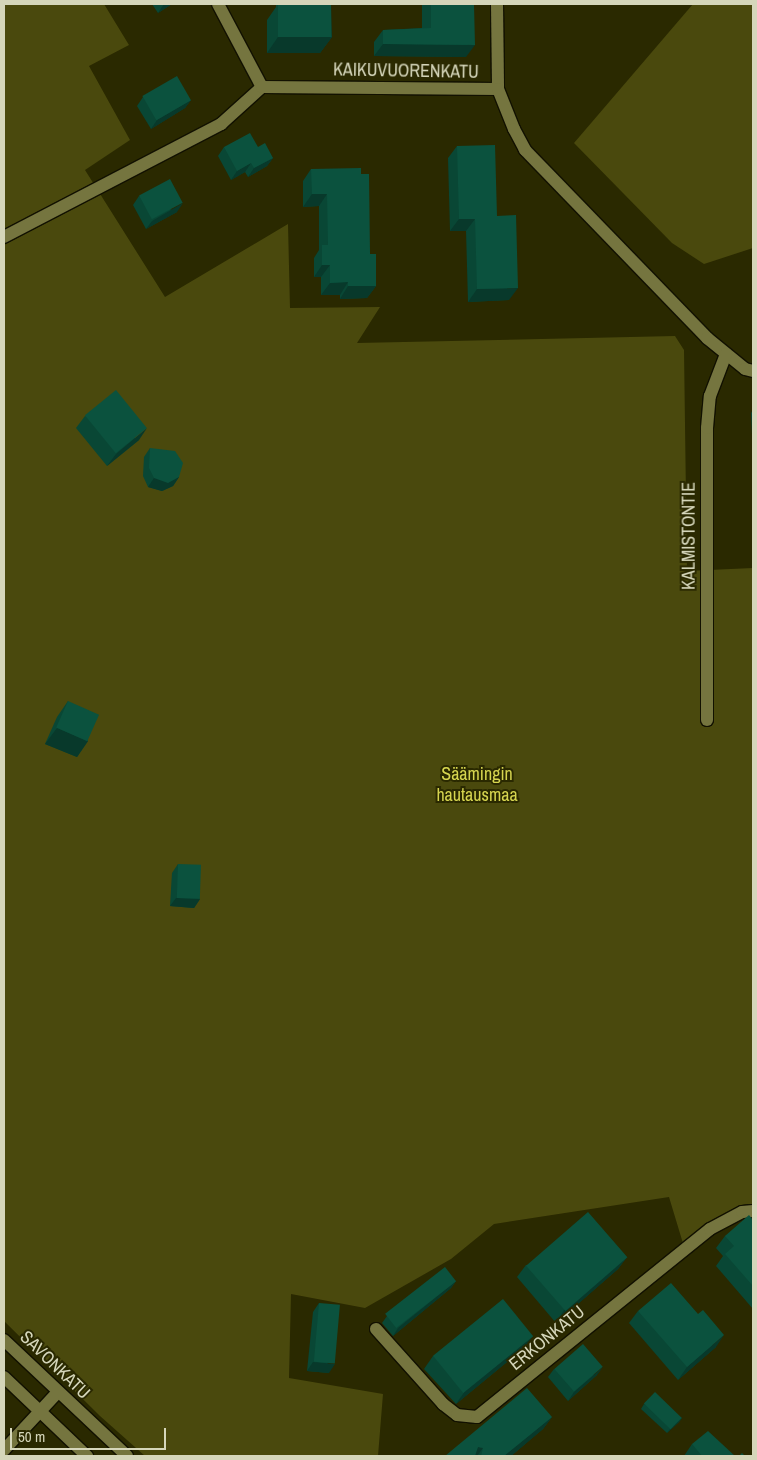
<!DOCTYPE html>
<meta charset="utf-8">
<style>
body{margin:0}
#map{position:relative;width:757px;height:1460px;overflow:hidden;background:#2a2900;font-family:"Archivo Narrow",sans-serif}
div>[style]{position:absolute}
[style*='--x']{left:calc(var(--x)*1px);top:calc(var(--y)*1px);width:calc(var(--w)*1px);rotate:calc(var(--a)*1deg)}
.green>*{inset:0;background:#4a490d}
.roads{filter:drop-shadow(1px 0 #121100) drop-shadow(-1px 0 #121100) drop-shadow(0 1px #121100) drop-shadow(0 -1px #121100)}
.minor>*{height:12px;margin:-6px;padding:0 6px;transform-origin:6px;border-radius:6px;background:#75753f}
.secondary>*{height:12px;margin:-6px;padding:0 6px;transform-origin:6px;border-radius:6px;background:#75753f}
.wall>*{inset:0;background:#094735}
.shaded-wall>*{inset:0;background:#08392b}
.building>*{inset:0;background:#0b523e;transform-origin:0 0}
span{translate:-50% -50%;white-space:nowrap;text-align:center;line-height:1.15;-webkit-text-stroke:4px #2a2900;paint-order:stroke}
.street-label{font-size:18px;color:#d5d6ba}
.park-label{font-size:18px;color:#d6d54f}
.frame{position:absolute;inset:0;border:5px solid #d5d6ba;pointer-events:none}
.scale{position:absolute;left:10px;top:1428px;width:156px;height:22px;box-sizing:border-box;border:2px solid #d5d6ba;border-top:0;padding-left:6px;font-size:15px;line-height:18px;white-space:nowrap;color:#d5d6ba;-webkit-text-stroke:4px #2a2900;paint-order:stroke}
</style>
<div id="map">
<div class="green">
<div style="clip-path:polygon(4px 4px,104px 4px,129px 45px,89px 66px,130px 140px,85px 170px,165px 297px,288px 224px,290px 308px,380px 307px,357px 343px,675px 336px,684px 350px,687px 571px,753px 568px,753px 1211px,685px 1250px,669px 1197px,494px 1224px,451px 1259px,365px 1308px,291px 1294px,289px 1378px,383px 1394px,378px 1456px,145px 1456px,100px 1416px,4px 1321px)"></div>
<div style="clip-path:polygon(693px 4px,753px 4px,753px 248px,704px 264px,672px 243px,574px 143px)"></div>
</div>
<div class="roads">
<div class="minor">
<div style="--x:218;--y:4;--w:94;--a:62.1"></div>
<div style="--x:497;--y:4;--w:85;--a:89.3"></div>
<div style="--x:4;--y:237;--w:245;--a:-27.5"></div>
<div style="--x:221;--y:124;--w:55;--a:-42.1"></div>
<div style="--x:262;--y:87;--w:236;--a:0.5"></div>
<div style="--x:498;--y:89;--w:43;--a:68.2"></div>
<div style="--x:514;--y:129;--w:24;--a:62"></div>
<div style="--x:525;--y:150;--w:262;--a:45.9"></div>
<div style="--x:707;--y:338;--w:49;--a:39.2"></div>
<div style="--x:745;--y:369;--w:8;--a:14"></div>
<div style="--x:707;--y:720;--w:292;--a:-90"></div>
<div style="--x:707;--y:428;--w:32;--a:-85"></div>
<div style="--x:710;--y:396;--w:45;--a:-69.1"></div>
<div style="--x:376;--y:1329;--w:101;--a:48.2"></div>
<div style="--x:443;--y:1404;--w:18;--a:38"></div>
<div style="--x:457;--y:1415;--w:20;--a:6"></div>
<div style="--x:477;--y:1417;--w:299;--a:-38.9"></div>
<div style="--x:710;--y:1229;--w:36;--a:-28"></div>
<div style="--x:742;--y:1212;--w:11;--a:-5"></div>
<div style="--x:4;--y:1450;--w:78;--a:-47.1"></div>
</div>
<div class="secondary">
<div style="--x:4;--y:1340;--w:169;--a:43.3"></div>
<div style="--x:4;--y:1377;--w:115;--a:43.6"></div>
</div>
</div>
<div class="wall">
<div style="clip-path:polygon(152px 4px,172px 4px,158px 13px)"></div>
<div style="clip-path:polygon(276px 4px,331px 4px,332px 37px,320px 53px,267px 53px,267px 20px,276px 7px)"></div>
<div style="clip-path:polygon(422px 4px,474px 4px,466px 57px,374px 56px,374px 42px,383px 30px,422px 28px)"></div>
<div style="clip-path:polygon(143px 97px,191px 100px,185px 108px,151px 129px,137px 106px)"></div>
<div style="clip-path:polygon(457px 146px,497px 216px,509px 300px,468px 302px,466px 231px,450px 231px,448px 158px)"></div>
<div style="clip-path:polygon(224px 147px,258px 147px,273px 158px,267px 166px,248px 177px,245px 172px,231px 180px,218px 156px)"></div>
<div style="clip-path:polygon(311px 169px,361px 174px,370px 254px,376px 286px,367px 298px,340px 299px,340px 295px,321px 295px,321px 277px,314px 277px,314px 258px,319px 250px,319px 206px,303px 207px,303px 181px)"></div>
<div style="clip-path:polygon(139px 196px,177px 212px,146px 229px,133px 205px)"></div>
<div style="clip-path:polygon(753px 410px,753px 455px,751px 413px)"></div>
<div style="clip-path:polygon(85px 416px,139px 440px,107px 466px,76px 428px)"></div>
<div style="clip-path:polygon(150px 448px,179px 477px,173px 486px,162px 491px,148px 487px,143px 476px,144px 457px)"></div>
<div style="clip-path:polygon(68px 701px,88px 741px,77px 757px,45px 744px,57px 717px)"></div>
<div style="clip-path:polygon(178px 864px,200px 899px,194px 908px,170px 906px,172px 873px)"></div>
<div style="clip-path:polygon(753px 1220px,753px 1309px,716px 1266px,723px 1256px,716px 1248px,725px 1236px)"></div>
<div style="clip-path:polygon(627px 1257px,618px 1269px,556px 1323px,517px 1277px,526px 1265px)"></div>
<div style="clip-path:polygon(456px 1281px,451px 1288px,393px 1336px,382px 1323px,387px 1316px)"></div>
<div style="clip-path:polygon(319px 1303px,329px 1373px,307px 1371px,313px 1312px)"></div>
<div style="clip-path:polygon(638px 1311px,716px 1347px,678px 1380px,629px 1323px)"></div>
<div style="clip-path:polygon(524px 1348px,456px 1404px,424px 1369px,433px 1356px)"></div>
<div style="clip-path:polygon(554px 1369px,597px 1375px,568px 1401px,548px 1377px)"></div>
<div style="clip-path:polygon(644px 1404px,682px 1418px,679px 1422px,667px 1433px,641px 1409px)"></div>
<div style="clip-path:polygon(552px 1417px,543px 1429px,511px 1456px,445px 1456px)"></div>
<div style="clip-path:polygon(692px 1444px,735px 1456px,684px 1456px)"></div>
</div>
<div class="shaded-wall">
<div style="clip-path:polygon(164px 4px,172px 4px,158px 13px)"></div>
<div style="clip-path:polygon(278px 37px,332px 37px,320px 53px,267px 53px)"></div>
<div style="clip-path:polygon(383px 44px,475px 45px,466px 57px,374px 56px)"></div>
<div style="clip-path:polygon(191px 100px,185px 108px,151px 129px,157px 120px)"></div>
<div style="clip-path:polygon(273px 158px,267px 166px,248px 177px,254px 168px)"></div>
<div style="clip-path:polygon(251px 163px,245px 172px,231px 180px,237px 171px)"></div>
<div style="clip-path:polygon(312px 194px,327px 194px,319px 206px,303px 207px)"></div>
<div style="clip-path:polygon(183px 203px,177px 212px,146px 229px,152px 221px)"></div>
<div style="clip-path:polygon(459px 219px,475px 219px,466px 231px,450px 231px)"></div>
<div style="clip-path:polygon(322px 265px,330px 265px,321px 277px,314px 277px)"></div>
<div style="clip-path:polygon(348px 282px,340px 295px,321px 295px,330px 283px)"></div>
<div style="clip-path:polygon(348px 286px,376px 286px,367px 298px,340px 299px)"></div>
<div style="clip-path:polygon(518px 288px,509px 300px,468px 302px,477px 289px)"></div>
<div style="clip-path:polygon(147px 428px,139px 440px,107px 466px,116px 454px)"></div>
<div style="clip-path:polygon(179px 477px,173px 486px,162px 491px,148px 487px,154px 478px)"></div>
<div style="clip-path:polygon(57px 728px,88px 741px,77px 757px,45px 744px)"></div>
<div style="clip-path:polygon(176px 898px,200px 899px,194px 908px,170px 906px)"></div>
<div style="clip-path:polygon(627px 1257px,618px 1269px,556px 1323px,564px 1310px)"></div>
<div style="clip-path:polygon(456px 1281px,451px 1288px,393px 1336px,398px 1328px)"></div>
<div style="clip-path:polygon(724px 1335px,716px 1347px,678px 1380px,687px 1367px)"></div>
<div style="clip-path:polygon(533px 1336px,524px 1348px,456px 1404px,465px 1391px)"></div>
<div style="clip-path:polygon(313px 1362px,335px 1364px,329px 1373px,307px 1371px)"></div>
<div style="clip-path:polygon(603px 1367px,597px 1375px,568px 1401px,574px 1392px)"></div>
<div style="clip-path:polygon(552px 1417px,543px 1429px,511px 1456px,504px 1456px)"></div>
<div style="clip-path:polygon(682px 1418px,679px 1422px,667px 1433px,670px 1429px)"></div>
<div style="clip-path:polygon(478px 1447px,483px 1448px,477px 1456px,472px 1456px)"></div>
</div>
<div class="building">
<div style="left:278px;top:4px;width:53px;height:33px"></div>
<div style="clip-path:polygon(431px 4px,474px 4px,475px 45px,383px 44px,383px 30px,431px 28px)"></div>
<div style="left:177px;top:76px;width:28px;height:40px;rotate:60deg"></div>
<div style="clip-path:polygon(250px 133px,258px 147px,265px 143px,273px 158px,254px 168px,251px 163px,237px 171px,224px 147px)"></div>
<div style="clip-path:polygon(495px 145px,497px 216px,516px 215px,518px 288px,477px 289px,475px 219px,459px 219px,457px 146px)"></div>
<div style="clip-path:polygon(361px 168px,361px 174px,369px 174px,370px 254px,376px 254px,376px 286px,348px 286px,348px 282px,330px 283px,330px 265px,322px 265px,322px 245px,328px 245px,327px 194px,312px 194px,311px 169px)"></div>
<div style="left:170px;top:179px;width:27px;height:35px;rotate:62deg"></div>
<div style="left:116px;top:390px;width:49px;height:40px;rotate:51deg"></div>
<div style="clip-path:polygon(150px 448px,175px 451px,183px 463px,179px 477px,168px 483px,154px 478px,149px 468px)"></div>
<div style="left:68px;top:701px;width:34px;height:29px;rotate:24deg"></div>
<div style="left:178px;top:864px;width:23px;height:34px;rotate:2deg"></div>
<div style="left:588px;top:1212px;width:60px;height:82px;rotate:49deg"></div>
<div style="clip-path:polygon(749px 1215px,753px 1220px,753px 1286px,725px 1254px,734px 1246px,725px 1236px)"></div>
<div style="left:445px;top:1267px;width:18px;height:76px;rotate:52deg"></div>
<div style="clip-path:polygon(671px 1283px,698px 1314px,703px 1310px,724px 1335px,687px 1367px,638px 1311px)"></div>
<div style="left:503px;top:1299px;width:48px;height:90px;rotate:51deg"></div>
<div style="left:319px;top:1303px;width:21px;height:59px;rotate:5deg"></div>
<div style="left:583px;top:1344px;width:30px;height:38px;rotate:49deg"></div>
<div style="clip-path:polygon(527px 1388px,552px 1417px,504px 1456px,481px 1456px,483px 1448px,478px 1447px,475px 1456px,445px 1456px)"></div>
<div style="left:655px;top:1392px;width:37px;height:16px;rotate:44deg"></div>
<div style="clip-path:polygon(708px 1431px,735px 1456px,702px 1456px,692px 1444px)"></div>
<div style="clip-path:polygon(742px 1453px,745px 1456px,739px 1456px)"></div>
</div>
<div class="street-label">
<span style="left:406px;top:71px;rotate:1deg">KAIKUVUORENKATU</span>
<span style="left:689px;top:536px;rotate:-90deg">KALMISTONTIE</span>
<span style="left:547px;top:1338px;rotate:-39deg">ERKONKATU</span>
<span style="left:55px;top:1365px;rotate:44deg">SAVONKATU</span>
</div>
<div class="park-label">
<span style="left:477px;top:785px">Säämingin<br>hautausmaa</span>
</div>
<div class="frame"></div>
<div class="scale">50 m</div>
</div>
